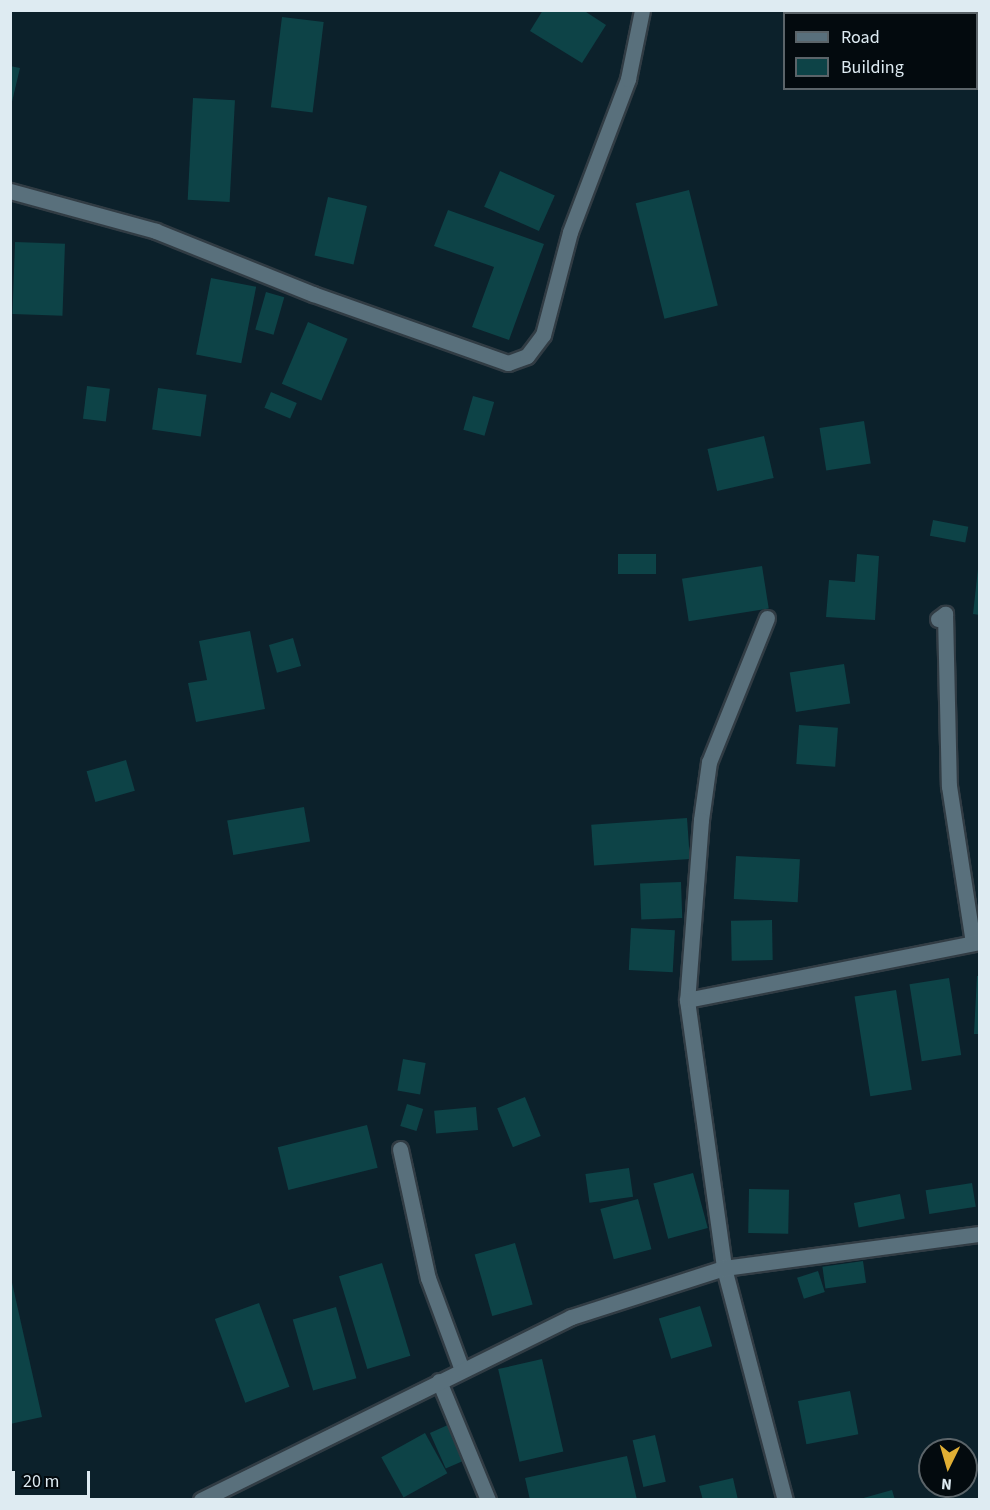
<!DOCTYPE html>
<style>
body{margin:0}
#map{position:relative;width:990px;height:1510px;overflow:hidden;background:#0c212b;font-family:"Source Sans 3",sans-serif}
div>[style]{position:absolute}
[style*='--x']{left:calc(var(--x)*1px);top:calc(var(--y)*1px);width:calc(var(--w)*1px);rotate:calc(var(--a)*1deg)}
.building>*{inset:0;background:#0d4347;transform-origin:0 0}
.roads{filter:drop-shadow(2px 0 #313c44) drop-shadow(-2px 0 #313c44) drop-shadow(0 2px #313c44) drop-shadow(0 -2px #313c44)}
.street>*{height:15px;margin:-7.5px;padding:0 7.5px;transform-origin:7.5px;border-radius:7.5px;background:#59707c}
span{translate:-50% -50%;white-space:nowrap;text-align:center;line-height:1.15;-webkit-text-stroke:6px #030a0e;paint-order:stroke}
.frame{position:absolute;inset:0;border:12px solid #deebf2;pointer-events:none}
.legend{position:absolute;left:783px;top:12px;width:195px;height:78px;box-sizing:border-box;background:#030a0e;border:2px solid #5b6469;margin:0;padding:8px 10px;list-style:none;font-size:18px;color:#deebf2}
.legend li{display:flex;align-items:center;gap:12px;height:30px}
.legend b{width:30px;border:2px solid #5b6469}
.north{position:absolute;left:918px;top:1438px;width:60px;height:60px;box-sizing:border-box;background:#030a0e;border:2px solid #5b6469;border-radius:50%;rotate:185deg;font-size:16px;font-weight:700;line-height:24px;text-align:center;color:#deebf2}
.north::after{content:'';display:block;margin:auto;width:21px;height:27px;background:#e1af34;clip-path:polygon(50% 0,100% 100%,50% 72%,0 100%)}
.scale{position:absolute;left:12px;top:1471px;width:78px;height:27px;box-sizing:border-box;border:3px solid #deebf2;border-top:0;padding-left:8px;font-size:18px;line-height:21px;white-space:nowrap;color:#deebf2;-webkit-text-stroke:4px #030a0e;paint-order:stroke}
</style>
<div id="map">
<div class="building">
<div style="clip-path:polygon(543px 10px,583px 10px,606px 25px,582px 63px,530px 31px)"></div>
<div style="left:282px;top:17px;width:42px;height:91px;rotate:7deg"></div>
<div style="clip-path:polygon(10px 66px,20px 68px,11px 106px,10px 106px)"></div>
<div style="left:193px;top:98px;width:42px;height:102px;rotate:3deg"></div>
<div style="left:500px;top:171px;width:60px;height:39px;rotate:24deg"></div>
<div style="left:689px;top:190px;width:119px;height:55px;rotate:76deg"></div>
<div style="left:328px;top:197px;width:40px;height:60px;rotate:13deg"></div>
<div style="clip-path:polygon(448px 210px,544px 244px,509px 340px,472px 327px,494px 267px,434px 246px)"></div>
<div style="left:15px;top:242px;width:50px;height:72px;rotate:2deg"></div>
<div style="left:211px;top:278px;width:46px;height:78px;rotate:11deg"></div>
<div style="left:266px;top:292px;width:19px;height:39px;rotate:16deg"></div>
<div style="left:308px;top:322px;width:43px;height:67px;rotate:23deg"></div>
<div style="left:87px;top:386px;width:23px;height:33px;rotate:7deg"></div>
<div style="left:158px;top:388px;width:49px;height:42px;rotate:8deg"></div>
<div style="left:271px;top:392px;width:28px;height:17px;rotate:23deg"></div>
<div style="left:473px;top:396px;width:22px;height:35px;rotate:16deg"></div>
<div style="left:864px;top:421px;width:43px;height:45px;rotate:81deg"></div>
<div style="left:764px;top:436px;width:43px;height:58px;rotate:77deg"></div>
<div style="left:933px;top:520px;width:36px;height:16px;rotate:11deg"></div>
<div style="left:656px;top:554px;width:20px;height:38px;rotate:90deg"></div>
<div style="clip-path:polygon(857px 554px,879px 556px,875px 620px,826px 617px,829px 580px,855px 582px)"></div>
<div style="left:762px;top:566px;width:43px;height:81px;rotate:81deg"></div>
<div style="clip-path:polygon(978px 569px,980px 569px,980px 615px,973px 614px)"></div>
<div style="clip-path:polygon(250px 631px,265px 709px,196px 722px,188px 683px,207px 680px,199px 641px)"></div>
<div style="left:293px;top:638px;width:29px;height:25px;rotate:74deg"></div>
<div style="left:844px;top:664px;width:40px;height:55px;rotate:81deg"></div>
<div style="left:799px;top:725px;width:39px;height:39px;rotate:4deg"></div>
<div style="left:126px;top:760px;width:32px;height:41px;rotate:74deg"></div>
<div style="left:304px;top:807px;width:35px;height:78px;rotate:80deg"></div>
<div style="left:687px;top:818px;width:41px;height:96px;rotate:86deg"></div>
<div style="left:736px;top:856px;width:64px;height:43px;rotate:3deg"></div>
<div style="left:681px;top:882px;width:36px;height:41px;rotate:88deg"></div>
<div style="left:772px;top:920px;width:40px;height:41px;rotate:89deg"></div>
<div style="left:631px;top:928px;width:44px;height:42px;rotate:3deg"></div>
<div style="clip-path:polygon(977px 976px,980px 976px,980px 1034px,974px 1034px)"></div>
<div style="left:949px;top:978px;width:78px;height:40px;rotate:81deg"></div>
<div style="left:896px;top:990px;width:101px;height:42px;rotate:81deg"></div>
<div style="left:403px;top:1059px;width:23px;height:32px;rotate:10deg"></div>
<div style="left:525px;top:1097px;width:42px;height:30px;rotate:68deg"></div>
<div style="left:407px;top:1104px;width:17px;height:23px;rotate:17deg"></div>
<div style="left:476px;top:1107px;width:23px;height:42px;rotate:85deg"></div>
<div style="left:367px;top:1125px;width:44px;height:92px;rotate:76deg"></div>
<div style="left:629px;top:1168px;width:29px;height:44px;rotate:82deg"></div>
<div style="left:693px;top:1173px;width:57px;height:41px;rotate:75deg"></div>
<div style="left:972px;top:1183px;width:24px;height:47px;rotate:81deg"></div>
<div style="left:749px;top:1189px;width:40px;height:44px;rotate:1deg"></div>
<div style="left:900px;top:1194px;width:25px;height:47px;rotate:79deg"></div>
<div style="left:638px;top:1199px;width:52px;height:39px;rotate:75deg"></div>
<div style="left:515px;top:1243px;width:64px;height:42px;rotate:74deg"></div>
<div style="left:863px;top:1261px;width:22px;height:41px;rotate:82deg"></div>
<div style="left:382px;top:1263px;width:97px;height:45px;rotate:73deg"></div>
<div style="left:818px;top:1271px;width:22px;height:22px;rotate:72deg"></div>
<div style="clip-path:polygon(11px 1278px,42px 1417px,10px 1424px,10px 1279px)"></div>
<div style="left:259px;top:1303px;width:89px;height:47px;rotate:70deg"></div>
<div style="left:700px;top:1306px;width:42px;height:43px;rotate:73deg"></div>
<div style="left:336px;top:1307px;width:74px;height:45px;rotate:74deg"></div>
<div style="left:542px;top:1359px;width:95px;height:45px;rotate:77deg"></div>
<div style="left:850px;top:1391px;width:44px;height:53px;rotate:79deg"></div>
<div style="left:450px;top:1424px;width:39px;height:22px;rotate:66deg"></div>
<div style="left:425px;top:1433px;width:46px;height:50px;rotate:61deg"></div>
<div style="left:655px;top:1435px;width:48px;height:23px;rotate:77deg"></div>
<div style="clip-path:polygon(627px 1456px,637px 1500px,530px 1500px,525px 1478px)"></div>
<div style="clip-path:polygon(733px 1478px,738px 1500px,703px 1500px,699px 1486px)"></div>
<div style="clip-path:polygon(892px 1490px,895px 1500px,860px 1500px,860px 1499px)"></div>
</div>
<div class="roads">
<div class="street">
<div style="--x:10;--y:191;--w:151;--a:15.3"></div>
<div style="--x:156;--y:231;--w:169;--a:21.9"></div>
<div style="--x:313;--y:294;--w:207;--a:19.5"></div>
<div style="--x:508;--y:363;--w:20;--a:-20"></div>
<div style="--x:527;--y:356;--w:26;--a:-53"></div>
<div style="--x:543;--y:335;--w:106;--a:-75.3"></div>
<div style="--x:570;--y:232;--w:164;--a:-69.2"></div>
<div style="--x:628;--y:79;--w:70;--a:-78.5"></div>
<div style="--x:767;--y:618;--w:155;--a:111.9"></div>
<div style="--x:709;--y:762;--w:59;--a:97.9"></div>
<div style="--x:701;--y:820;--w:181;--a:94.4"></div>
<div style="--x:687;--y:1000;--w:271;--a:82.1"></div>
<div style="--x:724;--y:1268;--w:240;--a:75.3"></div>
<div style="--x:938;--y:619;--w:9;--a:-36"></div>
<div style="--x:945;--y:614;--w:172;--a:88.7"></div>
<div style="--x:949;--y:786;--w:158;--a:81.3"></div>
<div style="--x:687;--y:1000;--w:299;--a:-11.2"></div>
<div style="--x:400;--y:1149;--w:132;--a:77.8"></div>
<div style="--x:428;--y:1278;--w:98;--a:69.7"></div>
<div style="--x:439;--y:1381;--w:129;--a:67.6"></div>
<div style="--x:201;--y:1500;--w:413;--a:-26.3"></div>
<div style="--x:571;--y:1317;--w:161;--a:-17.8"></div>
<div style="--x:724;--y:1268;--w:258;--a:-7.6"></div>
</div>
</div>
<div class="frame"></div>
<ul class="legend">
<li><b style="height:8px;background:#59707c"></b>Road</li>
<li><b style="height:16px;background:#0d4347"></b>Building</li>
</ul>
<div class="north">N</div>
<div class="scale">20 m</div>
</div>
